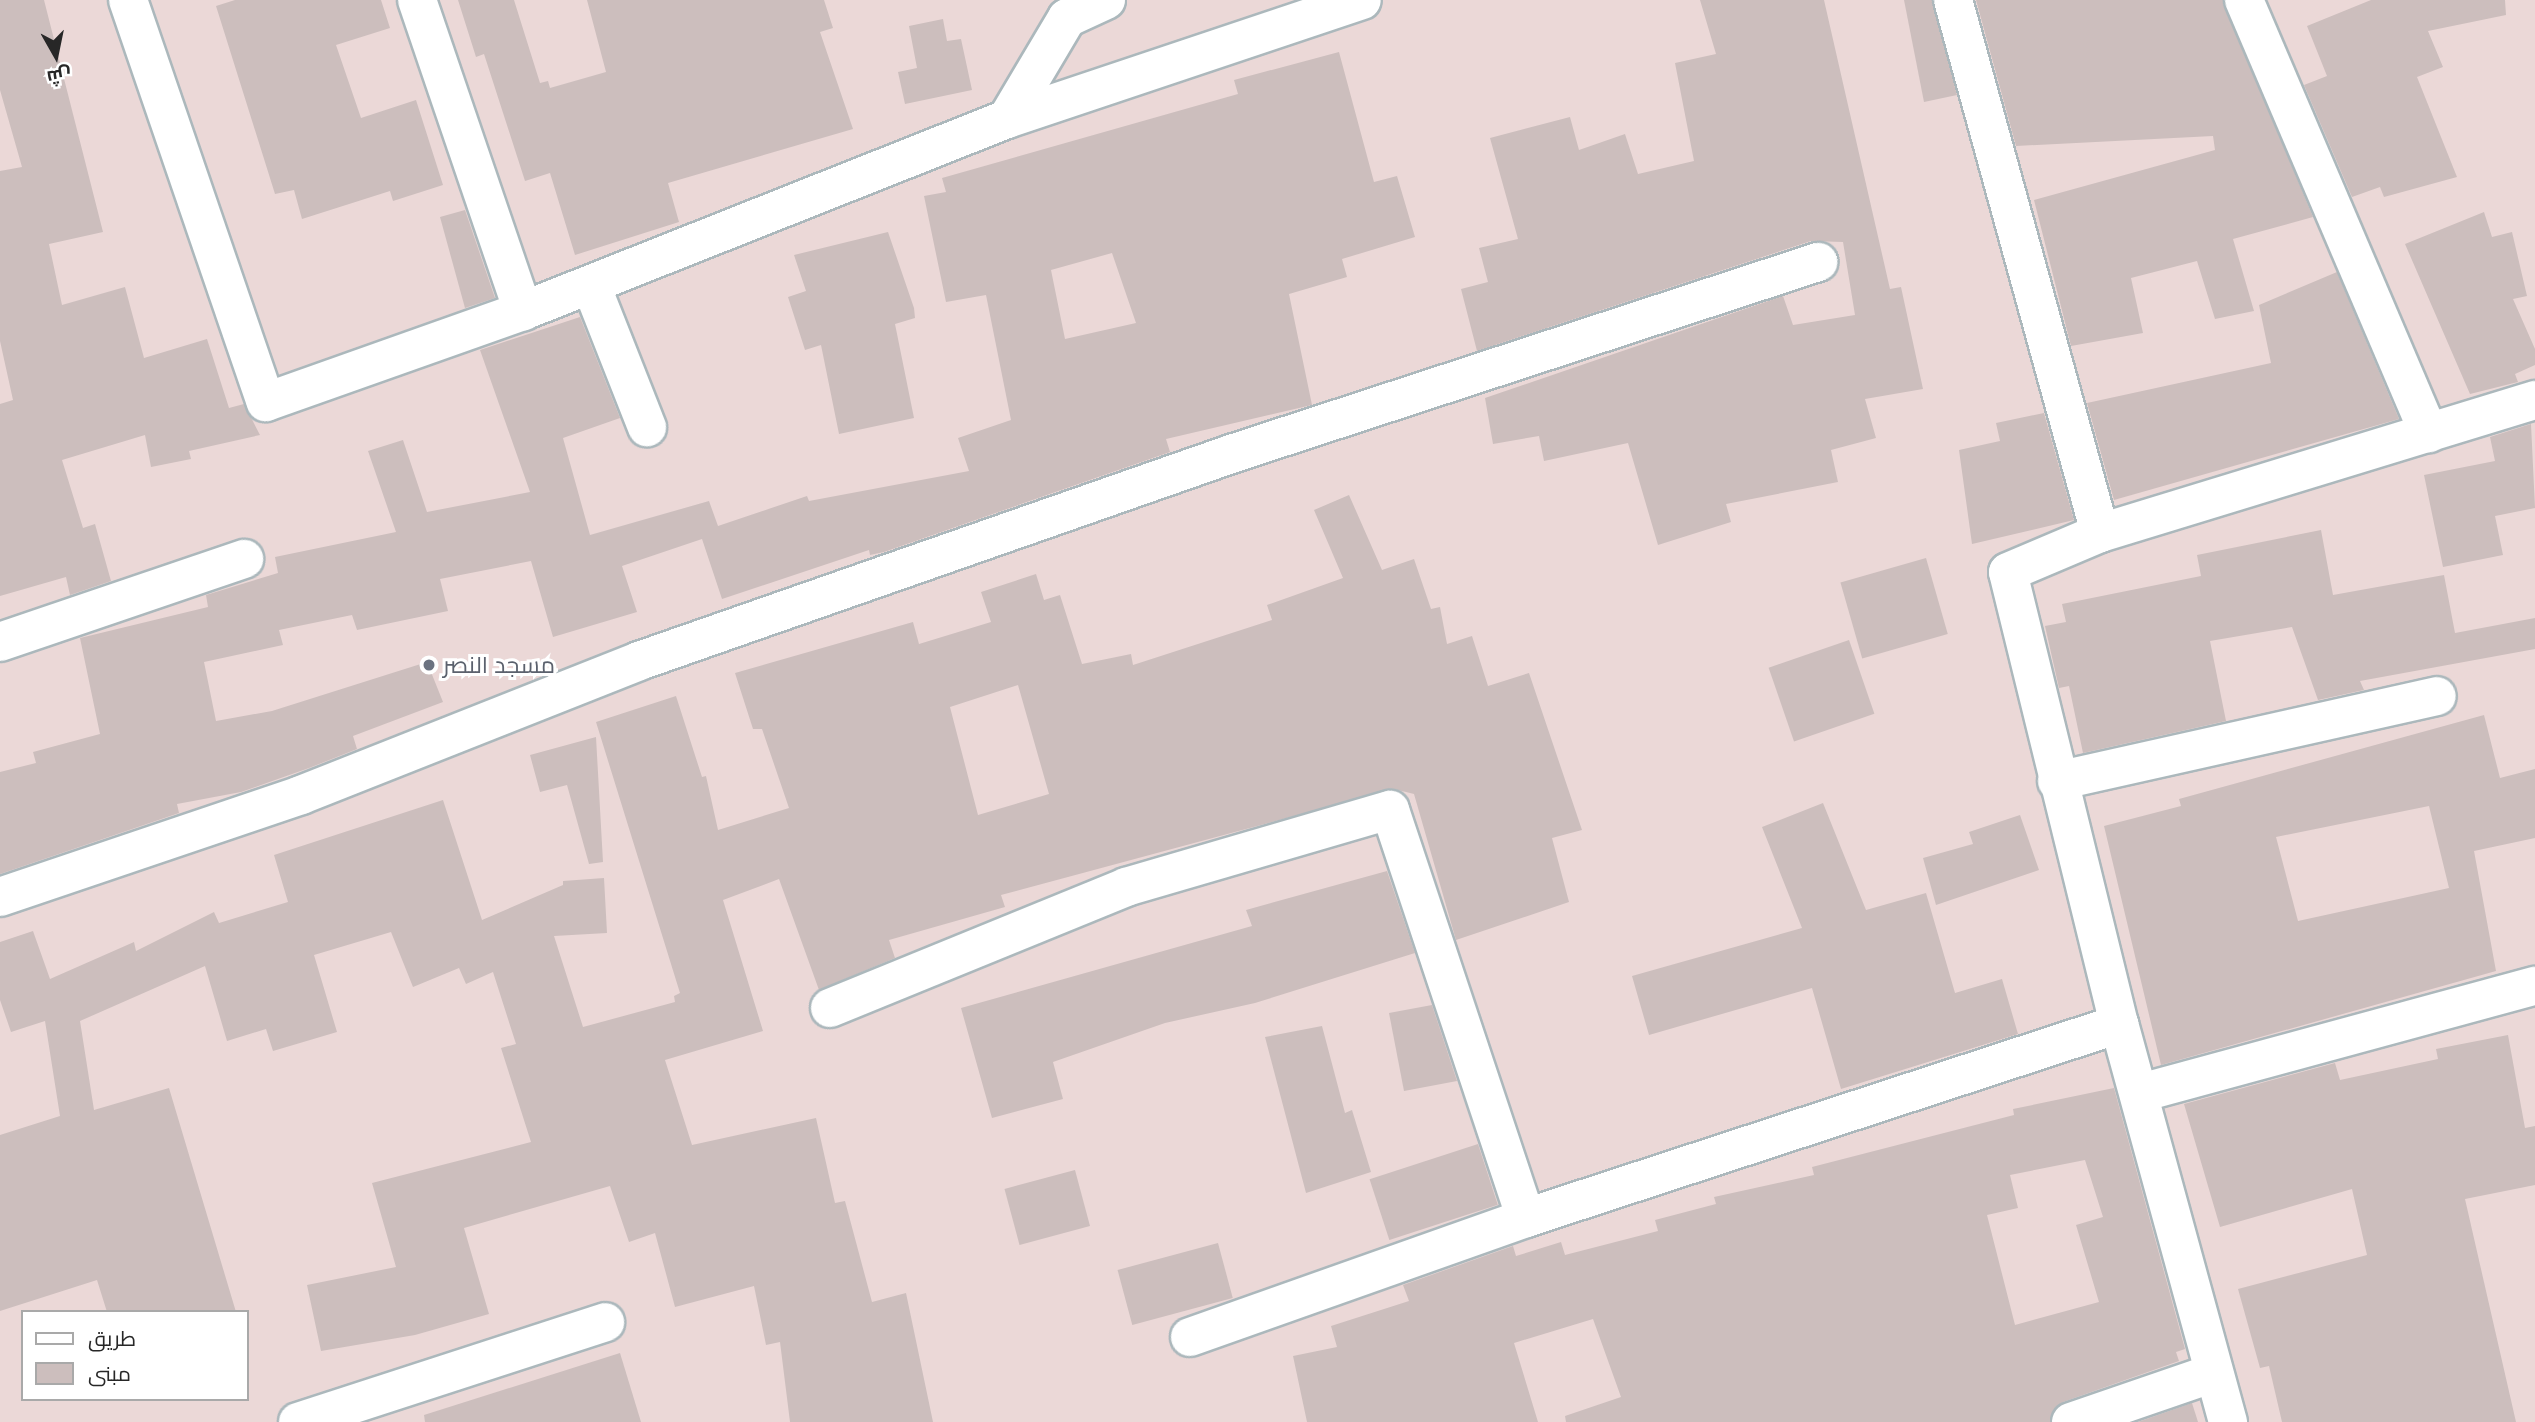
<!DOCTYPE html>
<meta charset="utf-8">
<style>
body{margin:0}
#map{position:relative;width:2535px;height:1422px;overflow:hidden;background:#ebd8d7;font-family:Quicksand,Cairo,sans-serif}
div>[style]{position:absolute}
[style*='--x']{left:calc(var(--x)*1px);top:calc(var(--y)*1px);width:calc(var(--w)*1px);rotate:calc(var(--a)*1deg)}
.building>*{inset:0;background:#ccbebd;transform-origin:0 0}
.roads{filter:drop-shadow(2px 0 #acb8bc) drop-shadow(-2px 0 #acb8bc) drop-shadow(0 2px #acb8bc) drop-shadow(0 -2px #acb8bc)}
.minor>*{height:38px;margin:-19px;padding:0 19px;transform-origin:19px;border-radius:19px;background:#fff}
.dots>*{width:19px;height:19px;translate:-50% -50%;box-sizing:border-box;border:4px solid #fff;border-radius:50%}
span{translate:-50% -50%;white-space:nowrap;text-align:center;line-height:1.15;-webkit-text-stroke:6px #fff;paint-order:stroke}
.worship-label{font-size:23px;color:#5b616d}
.left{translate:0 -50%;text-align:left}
.legend{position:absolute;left:21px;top:1310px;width:228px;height:91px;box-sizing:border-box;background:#fff;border:2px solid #a9a9a9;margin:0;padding:9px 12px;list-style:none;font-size:21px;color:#272727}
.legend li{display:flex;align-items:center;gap:14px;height:35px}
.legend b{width:35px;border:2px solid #a9a9a9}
.north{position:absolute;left:21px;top:21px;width:70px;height:70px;-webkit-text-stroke:5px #fff;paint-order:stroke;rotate:171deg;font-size:19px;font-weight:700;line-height:28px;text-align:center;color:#272727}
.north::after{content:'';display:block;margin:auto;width:24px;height:32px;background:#272727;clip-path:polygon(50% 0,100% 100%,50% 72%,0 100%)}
</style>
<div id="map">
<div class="building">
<div style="clip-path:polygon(0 0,44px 0,103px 232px,49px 244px,62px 305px,125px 287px,144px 358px,207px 339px,229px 408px,244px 404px,260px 435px,189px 451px,191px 459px,151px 467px,145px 435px,62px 460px,83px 528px,95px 524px,111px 581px,70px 595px,66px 577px,0 596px,0 404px,13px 400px,0 341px,0 171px,22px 167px,0 90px)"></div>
<div style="clip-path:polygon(235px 0,381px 0,390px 28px,336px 45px,361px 118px,416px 100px,443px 185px,393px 201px,390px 191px,302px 219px,294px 190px,275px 194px,216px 6px)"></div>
<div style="clip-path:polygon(458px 0,514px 0,540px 83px,548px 81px,550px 88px,606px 72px,587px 0,824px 0,833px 28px,820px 32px,853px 129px,668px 183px,679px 222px,575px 255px,550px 173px,525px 181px,484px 54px,476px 57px)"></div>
<div style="clip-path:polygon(1700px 0,1824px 0,1890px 289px,1901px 287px,1923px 389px,1865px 399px,1876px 438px,1831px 450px,1838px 482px,1726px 504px,1731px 522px,1658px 545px,1628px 443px,1544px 461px,1539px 436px,1493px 444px,1485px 398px,1783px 296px,1793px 325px,1855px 315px,1843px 242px,1811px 241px,1477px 351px,1461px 289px,1488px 282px,1479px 248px,1518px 239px,1490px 138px,1570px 117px,1579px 150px,1625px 134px,1638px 174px,1694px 161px,1675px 63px,1716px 54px)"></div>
<div style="clip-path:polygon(1904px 0,1932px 0,1957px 95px,1924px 102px)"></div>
<div style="clip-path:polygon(1976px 0,2223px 0,2313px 217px,2233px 239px,2254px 311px,2215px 319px,2197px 261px,2131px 278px,2143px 333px,2071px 346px,2034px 200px,2215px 150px,2213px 136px,2016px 146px)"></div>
<div style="clip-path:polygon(2371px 0,2505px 0,2506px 15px,2428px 31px,2443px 67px,2417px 77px,2457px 177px,2384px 197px,2380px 187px,2352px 197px,2304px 85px,2327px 76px,2307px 26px)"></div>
<div style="clip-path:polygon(943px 19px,947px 41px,961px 39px,972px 90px,905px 104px,898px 72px,917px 68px,909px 26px)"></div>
<div style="clip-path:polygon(evenodd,1339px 52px,1374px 182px,1397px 176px,1415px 237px,1342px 259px,1347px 277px,1289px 294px,1312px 405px,1166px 439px,1170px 452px,884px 552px,870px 555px,869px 550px,722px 599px,702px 539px,622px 566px,637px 612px,553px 637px,531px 561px,440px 579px,448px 611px,357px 630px,352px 615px,279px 630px,283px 645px,204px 662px,216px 721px,272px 711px,427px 662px,443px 702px,353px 736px,357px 749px,309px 768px,241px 792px,177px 804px,179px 813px,0 874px,0 772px,36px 763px,33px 752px,100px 734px,80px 638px,208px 607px,206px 595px,278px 573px,275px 557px,396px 532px,368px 451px,403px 440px,427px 512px,530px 492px,480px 350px,580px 317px,620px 418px,563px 438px,590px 535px,709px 501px,718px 526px,807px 496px,809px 501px,969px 471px,958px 438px,1011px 420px,986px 295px,946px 302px,924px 196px,946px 192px,942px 178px,1238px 94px,1234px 80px,1339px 52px,1112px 253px,1136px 323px,1065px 339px,1051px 270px,1112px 253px)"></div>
<div style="clip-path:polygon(465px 210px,495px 298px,465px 308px,440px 217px)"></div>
<div style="clip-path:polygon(2484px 212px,2492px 237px,2512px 232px,2527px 296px,2513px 299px,2535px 349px,2535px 365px,2515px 374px,2518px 382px,2470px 394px,2405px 244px)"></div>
<div style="clip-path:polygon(888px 232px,914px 308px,915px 318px,895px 324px,914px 418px,839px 434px,821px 345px,805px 350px,788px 297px,806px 291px,794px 255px)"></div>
<div style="clip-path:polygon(2337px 272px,2399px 419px,2114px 500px,2087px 403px,2271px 363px,2259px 305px)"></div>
<div style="clip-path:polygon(2044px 413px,2074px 520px,1972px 544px,1959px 450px,2000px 441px,1996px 423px)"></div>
<div style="clip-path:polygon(2531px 424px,2535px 508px,2495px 516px,2503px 555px,2443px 567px,2424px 475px,2495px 461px,2490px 437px)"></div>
<div style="clip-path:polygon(evenodd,1349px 495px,1382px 570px,1414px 559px,1431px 609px,1440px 607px,1447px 644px,1472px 636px,1488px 686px,1529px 673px,1582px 830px,1552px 838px,1569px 902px,1456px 940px,1414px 794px,1394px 789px,1001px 895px,1005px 907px,889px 940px,895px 958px,819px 990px,779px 879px,723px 900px,763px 1031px,665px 1060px,692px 1145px,816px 1118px,835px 1203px,845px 1201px,872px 1302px,906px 1293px,933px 1422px,790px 1422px,780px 1342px,766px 1345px,754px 1286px,675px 1307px,655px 1233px,629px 1242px,610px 1186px,464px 1228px,489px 1314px,415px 1335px,321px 1351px,307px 1285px,396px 1267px,372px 1183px,531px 1142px,501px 1048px,516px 1044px,493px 972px,466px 984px,459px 968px,413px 987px,391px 932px,314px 955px,337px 1032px,273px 1051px,266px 1029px,227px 1041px,205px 966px,80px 1021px,94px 1110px,169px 1088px,236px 1312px,107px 1312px,97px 1280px,0 1311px,0 1135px,60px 1116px,45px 1021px,11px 1032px,0 1000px,0 942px,33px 931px,50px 979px,134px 942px,136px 951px,214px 912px,219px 923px,288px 902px,274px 855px,443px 800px,482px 920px,563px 885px,563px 881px,604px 878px,607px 933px,554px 936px,583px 1027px,675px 1002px,674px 996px,680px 993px,596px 722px,676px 696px,702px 777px,706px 776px,718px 830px,789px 808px,762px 729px,753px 729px,735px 673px,913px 622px,919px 644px,991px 622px,981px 592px,1036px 574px,1044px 600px,1060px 595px,1082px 664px,1131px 654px,1133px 665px,1272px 620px,1267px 605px,1343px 578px,1314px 510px,1349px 495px,1018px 685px,1049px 794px,978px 815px,950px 707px,1018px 685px)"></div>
<div style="clip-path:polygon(2321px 530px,2333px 595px,2444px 575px,2455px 633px,2535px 618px,2535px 649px,2360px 681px,2364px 690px,2318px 700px,2292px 627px,2210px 641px,2226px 721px,2083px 753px,2069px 686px,2059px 688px,2045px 626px,2066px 622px,2062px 604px,2201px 576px,2197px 555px)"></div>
<div style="left:1926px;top:558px;width:79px;height:89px;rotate:74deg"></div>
<div style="left:1849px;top:640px;width:78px;height:85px;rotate:71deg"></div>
<div style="clip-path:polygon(evenodd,2484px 715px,2500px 778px,2535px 769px,2535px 838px,2474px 851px,2496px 971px,2161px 1065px,2104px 826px,2181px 806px,2179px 799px,2484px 715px,2429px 806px,2449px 888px,2298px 921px,2276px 837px,2429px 806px)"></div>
<div style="clip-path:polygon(596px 737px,603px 862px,589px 864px,567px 785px,540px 792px,530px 755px)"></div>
<div style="clip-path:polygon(1823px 803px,1866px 910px,1926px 893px,1955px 993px,2002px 979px,2018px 1034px,1841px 1089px,1812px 988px,1649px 1035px,1632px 976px,1802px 928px,1762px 827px)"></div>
<div style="clip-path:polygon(2020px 815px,2039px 870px,1936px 905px,1923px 858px,1973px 844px,1969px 832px)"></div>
<div style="clip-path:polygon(1387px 871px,1415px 953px,1255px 1003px,1165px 1023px,1053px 1062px,1063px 1099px,992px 1118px,961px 1008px,1252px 926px,1246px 910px)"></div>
<div style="clip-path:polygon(1432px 1005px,1457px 1081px,1404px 1091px,1389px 1013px)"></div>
<div style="clip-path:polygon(1322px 1026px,1345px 1113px,1352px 1110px,1371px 1172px,1306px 1193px,1265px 1037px)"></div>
<div style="clip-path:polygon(2508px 1035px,2525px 1128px,2535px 1126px,2535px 1185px,2465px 1199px,2516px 1422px,2282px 1422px,2269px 1366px,2260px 1368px,2238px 1289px,2367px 1255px,2352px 1189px,2220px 1227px,2184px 1104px,2335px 1063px,2340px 1080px,2438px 1059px,2436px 1049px)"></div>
<div style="clip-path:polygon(evenodd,2114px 1088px,2185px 1349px,2176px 1352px,2179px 1361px,2063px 1402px,2050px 1422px,1566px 1422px,1565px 1416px,1621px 1397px,1593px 1319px,1514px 1343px,1538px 1422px,1307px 1422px,1293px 1356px,1337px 1347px,1331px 1326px,1409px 1301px,1403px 1285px,1513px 1246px,1516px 1256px,1561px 1242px,1565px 1255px,1658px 1231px,1655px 1220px,1716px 1204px,1714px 1197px,1814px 1175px,1812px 1167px,2014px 1115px,2013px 1109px,2114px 1088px,2085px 1160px,2103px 1217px,2076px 1225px,2099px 1302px,2015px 1325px,1987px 1215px,2018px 1208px,2010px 1175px,2085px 1160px)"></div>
<div style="left:1478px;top:1144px;width:64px;height:114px;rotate:72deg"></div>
<div style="left:1075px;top:1170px;width:58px;height:73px;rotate:75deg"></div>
<div style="left:1218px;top:1243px;width:57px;height:104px;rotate:75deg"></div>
<div style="clip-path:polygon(620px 1353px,641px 1422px,425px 1422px,424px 1415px)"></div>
<div style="clip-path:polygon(2192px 1403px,2198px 1422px,2138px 1422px)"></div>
</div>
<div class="roads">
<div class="minor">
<div style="--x:128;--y:0;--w:425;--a:71.1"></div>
<div style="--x:266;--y:402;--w:273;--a:-19.5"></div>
<div style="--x:523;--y:311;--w:521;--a:-21.64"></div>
<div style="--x:1007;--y:119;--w:374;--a:-18.5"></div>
<div style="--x:417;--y:0;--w:329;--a:71.2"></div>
<div style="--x:1953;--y:0;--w:553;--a:74.58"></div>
<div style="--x:2244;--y:0;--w:471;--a:66.9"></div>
<div style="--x:1007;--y:119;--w:117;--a:-59.3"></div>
<div style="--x:1067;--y:18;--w:43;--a:-24.8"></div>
<div style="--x:591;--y:285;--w:153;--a:68.5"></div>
<div style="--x:0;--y:642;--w:258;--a:-18.8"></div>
<div style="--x:2057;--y:781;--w:389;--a:-12.6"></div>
<div style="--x:0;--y:897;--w:318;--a:-18.7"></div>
<div style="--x:301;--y:795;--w:364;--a:-21.6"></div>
<div style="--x:639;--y:661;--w:627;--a:-19.27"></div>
<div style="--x:1231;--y:454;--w:618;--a:-18.11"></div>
<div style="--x:830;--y:1008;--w:320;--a:-22.2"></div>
<div style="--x:1126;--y:887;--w:275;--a:-16.3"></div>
<div style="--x:1390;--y:810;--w:430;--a:71.6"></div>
<div style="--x:2140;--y:1093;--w:409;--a:-15.2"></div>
<div style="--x:1190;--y:1337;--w:356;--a:-19.5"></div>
<div style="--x:1526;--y:1218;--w:624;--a:-18.12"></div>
<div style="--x:298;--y:1422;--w:323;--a:-18"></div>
<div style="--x:2071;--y:1422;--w:150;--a:-19"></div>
<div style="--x:2228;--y:1422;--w:413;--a:-105.3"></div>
<div style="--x:2119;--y:1024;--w:465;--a:-103.8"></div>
<div style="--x:2008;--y:572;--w:100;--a:-23"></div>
<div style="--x:2100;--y:533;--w:455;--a:-17"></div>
</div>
</div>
<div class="dots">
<div style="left:429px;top:665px;background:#6b7280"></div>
</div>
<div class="worship-label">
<span class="left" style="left:443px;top:665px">مسجد النصر</span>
</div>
<ul class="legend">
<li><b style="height:9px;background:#fff"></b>طريق</li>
<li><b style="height:19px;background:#ccbebd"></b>مبنى</li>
</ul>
<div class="north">ش</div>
</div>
